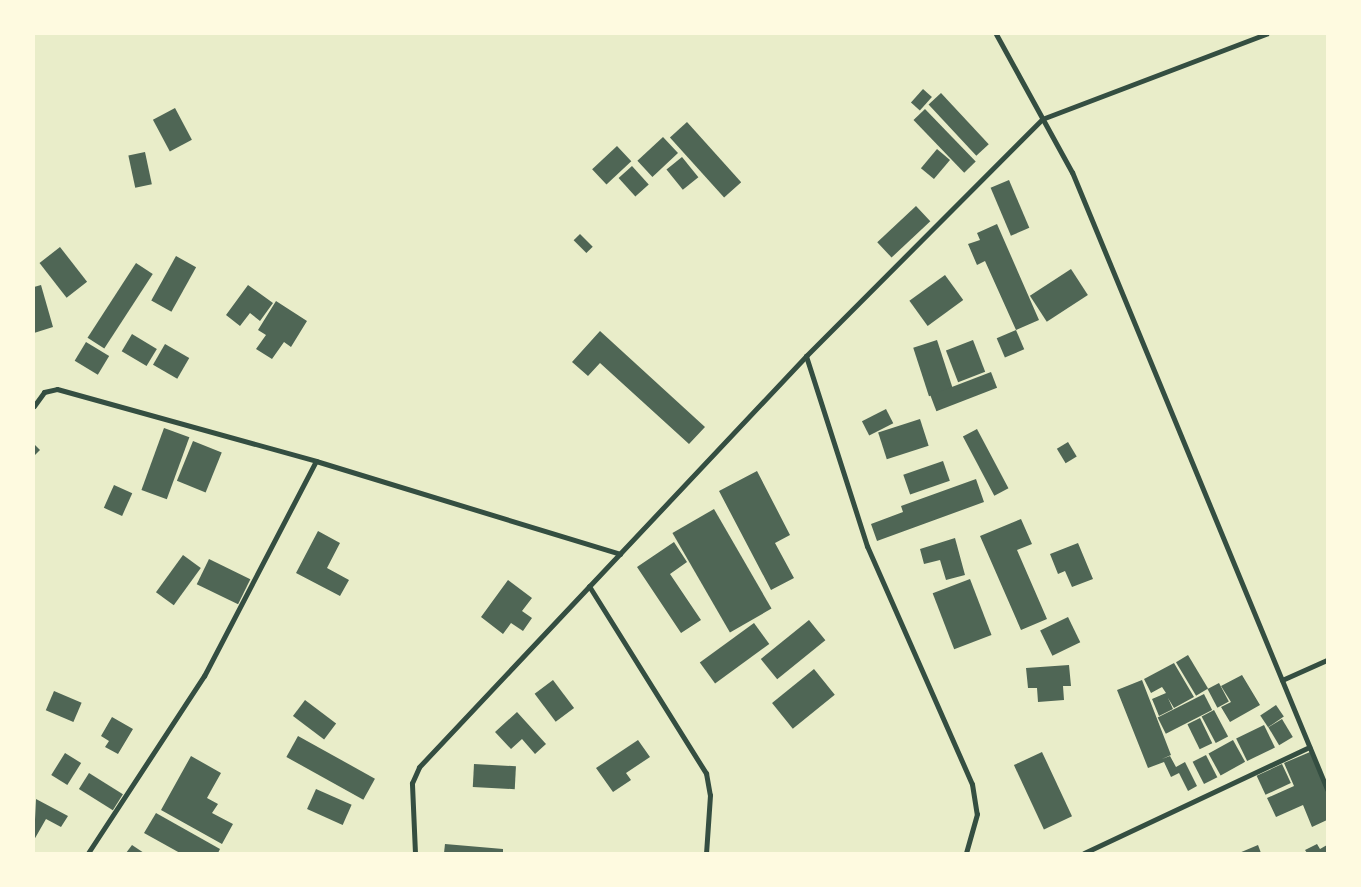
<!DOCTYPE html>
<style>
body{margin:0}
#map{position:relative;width:1361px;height:887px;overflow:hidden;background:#e9edc9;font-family:Overpass,sans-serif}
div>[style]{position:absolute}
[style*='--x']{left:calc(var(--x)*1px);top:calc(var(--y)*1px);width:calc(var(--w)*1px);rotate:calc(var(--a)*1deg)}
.building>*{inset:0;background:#4f6655;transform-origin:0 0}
.minor>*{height:5px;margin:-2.5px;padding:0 2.5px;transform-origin:2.5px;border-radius:2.5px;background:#344e41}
span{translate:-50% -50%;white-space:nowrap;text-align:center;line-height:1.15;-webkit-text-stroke:5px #fefae0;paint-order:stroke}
.frame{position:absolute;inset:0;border:35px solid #fefae0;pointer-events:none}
</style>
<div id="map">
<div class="building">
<div style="left:923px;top:89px;width:12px;height:18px;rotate:42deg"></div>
<div style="left:941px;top:93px;width:70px;height:17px;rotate:47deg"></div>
<div style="left:175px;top:108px;width:36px;height:25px;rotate:62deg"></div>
<div style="left:925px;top:109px;width:73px;height:16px;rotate:46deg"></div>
<div style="left:687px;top:122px;width:81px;height:23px;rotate:48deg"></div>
<div style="left:663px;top:137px;width:22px;height:35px;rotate:47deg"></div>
<div style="left:617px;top:146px;width:21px;height:34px;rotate:47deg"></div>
<div style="left:937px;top:149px;width:17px;height:25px;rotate:40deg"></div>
<div style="left:145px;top:152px;width:33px;height:17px;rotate:78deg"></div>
<div style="left:682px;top:157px;width:26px;height:20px;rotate:51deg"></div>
<div style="left:632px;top:166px;width:25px;height:18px;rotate:48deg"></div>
<div style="left:1009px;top:180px;width:52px;height:20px;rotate:67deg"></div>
<div style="left:916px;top:206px;width:21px;height:53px;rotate:47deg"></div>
<div style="clip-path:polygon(997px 224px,1039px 320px,1016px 330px,985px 261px,977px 265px,968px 244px,980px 240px,977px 233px)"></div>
<div style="left:580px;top:234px;width:18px;height:9px;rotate:45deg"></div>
<div style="left:60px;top:247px;width:44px;height:26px;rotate:52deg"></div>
<div style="left:176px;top:256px;width:23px;height:51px;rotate:29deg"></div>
<div style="left:136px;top:263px;width:20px;height:89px;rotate:33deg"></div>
<div style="left:1071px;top:269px;width:31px;height:49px;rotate:57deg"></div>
<div style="left:945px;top:275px;width:31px;height:44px;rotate:54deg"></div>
<div style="clip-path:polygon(41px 285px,53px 327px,34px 333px,34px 287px)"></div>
<div style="clip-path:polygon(248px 285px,273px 303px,260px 321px,250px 313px,240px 326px,226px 315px)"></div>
<div style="clip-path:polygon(276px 301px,307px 321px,291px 347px,284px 342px,272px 359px,256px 349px,266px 335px,258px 330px)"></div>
<div style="left:1016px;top:330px;width:21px;height:21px;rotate:67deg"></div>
<div style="clip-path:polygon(600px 331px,705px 427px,689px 444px,600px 363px,588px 376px,572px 362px)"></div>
<div style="left:132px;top:334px;width:29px;height:20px;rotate:31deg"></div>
<div style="left:937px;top:340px;width:51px;height:25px;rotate:72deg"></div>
<div style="left:973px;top:340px;width:34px;height:29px;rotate:69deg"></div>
<div style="left:86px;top:342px;width:27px;height:22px;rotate:31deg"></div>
<div style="left:165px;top:344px;width:28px;height:24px;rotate:30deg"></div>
<div style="left:991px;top:372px;width:17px;height:65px;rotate:69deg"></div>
<div style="left:886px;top:409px;width:16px;height:27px;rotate:63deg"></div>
<div style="left:920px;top:419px;width:28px;height:44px;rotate:72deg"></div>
<div style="left:164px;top:428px;width:27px;height:66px;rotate:20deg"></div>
<div style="left:977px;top:429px;width:67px;height:16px;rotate:62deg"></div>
<div style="left:193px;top:441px;width:31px;height:43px;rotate:22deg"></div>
<div style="left:1068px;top:442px;width:17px;height:13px;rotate:59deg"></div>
<div style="clip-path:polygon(34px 444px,40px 450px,34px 456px)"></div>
<div style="left:943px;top:461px;width:21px;height:42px;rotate:71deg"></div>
<div style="clip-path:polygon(757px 471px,790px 535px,775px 543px,794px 578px,771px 590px,719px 491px)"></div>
<div style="clip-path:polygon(976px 479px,984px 502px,877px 541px,871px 524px,903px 512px,901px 506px)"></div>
<div style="left:114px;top:485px;width:20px;height:25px;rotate:24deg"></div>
<div style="left:714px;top:509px;width:115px;height:48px;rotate:60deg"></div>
<div style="clip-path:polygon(1021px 519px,1032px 544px,1017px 550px,1047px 619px,1021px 630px,980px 536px)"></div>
<div style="clip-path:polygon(318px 531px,340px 543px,327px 568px,349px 580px,340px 596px,296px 573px)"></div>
<div style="clip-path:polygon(955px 538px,965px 575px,946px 580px,940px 560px,924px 564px,920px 549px)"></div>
<div style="clip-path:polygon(674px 542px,687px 562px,670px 574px,701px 620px,681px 633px,637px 567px)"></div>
<div style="clip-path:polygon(1078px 543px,1093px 579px,1072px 587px,1065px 571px,1058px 574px,1050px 554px)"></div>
<div style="left:183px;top:555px;width:22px;height:46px;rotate:36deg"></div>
<div style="left:209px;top:559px;width:46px;height:28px;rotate:26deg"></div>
<div style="left:970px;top:579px;width:60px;height:40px;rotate:69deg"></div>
<div style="clip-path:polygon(508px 580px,532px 598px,522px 611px,532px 618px,523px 631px,511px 623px,503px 634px,481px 617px)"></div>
<div style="left:1068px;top:617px;width:28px;height:31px;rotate:64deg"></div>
<div style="left:809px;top:620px;width:26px;height:62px;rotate:51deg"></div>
<div style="left:754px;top:623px;width:26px;height:67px;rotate:54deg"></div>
<div style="left:1188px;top:655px;width:39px;height:14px;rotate:59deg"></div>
<div style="clip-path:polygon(1174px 663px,1194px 697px,1174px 708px,1168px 698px,1173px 709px,1159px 716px,1152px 699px,1166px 693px,1162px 687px,1151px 693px,1144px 679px)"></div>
<div style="clip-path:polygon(1069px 665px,1071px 686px,1063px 686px,1064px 700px,1038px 702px,1037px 688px,1028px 688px,1026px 668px)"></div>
<div style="left:814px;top:669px;width:33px;height:54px;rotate:51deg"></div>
<div style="clip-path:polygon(1242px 675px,1260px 705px,1230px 722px,1221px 707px,1231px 702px,1221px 686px)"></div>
<div style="left:553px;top:680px;width:35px;height:23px;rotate:53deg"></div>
<div style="clip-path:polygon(1142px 680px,1171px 755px,1162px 759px,1170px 756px,1176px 767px,1185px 762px,1197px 786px,1188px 791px,1179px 773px,1171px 777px,1164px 762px,1148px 768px,1117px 690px)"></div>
<div style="left:1219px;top:683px;width:21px;height:13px;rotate:62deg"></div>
<div style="left:54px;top:691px;width:30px;height:21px;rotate:23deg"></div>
<div style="left:1204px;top:694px;width:18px;height:52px;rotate:63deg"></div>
<div style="left:305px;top:700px;width:39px;height:20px;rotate:37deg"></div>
<div style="left:1276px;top:705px;width:14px;height:19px;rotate:56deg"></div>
<div style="left:1214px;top:710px;width:30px;height:14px;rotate:62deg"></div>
<div style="clip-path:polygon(517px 712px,546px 744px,535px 754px,522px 739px,511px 749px,495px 732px)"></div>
<div style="clip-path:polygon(112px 717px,133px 729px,118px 754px,105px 747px,109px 741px,101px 736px)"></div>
<div style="left:1200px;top:718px;width:28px;height:14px;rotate:64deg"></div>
<div style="left:1282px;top:719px;width:21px;height:16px;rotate:59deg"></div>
<div style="left:1264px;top:725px;width:25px;height:31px;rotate:64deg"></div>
<div style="left:298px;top:736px;width:88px;height:24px;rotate:29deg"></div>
<div style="clip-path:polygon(638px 740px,650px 757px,626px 773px,631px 780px,613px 792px,596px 768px)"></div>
<div style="left:1233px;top:740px;width:25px;height:28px;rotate:61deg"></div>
<div style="left:1042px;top:752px;width:71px;height:31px;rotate:65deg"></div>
<div style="clip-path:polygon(1310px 752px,1327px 792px,1327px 820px,1312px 827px,1303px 805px,1276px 817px,1267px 798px,1294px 786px,1284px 763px)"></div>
<div style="left:65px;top:753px;width:19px;height:26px;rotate:32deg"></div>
<div style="left:1206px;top:755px;width:25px;height:15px;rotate:63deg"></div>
<div style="clip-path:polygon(191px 756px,221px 773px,207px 798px,218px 804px,212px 813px,233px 824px,222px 844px,161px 810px)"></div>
<div style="left:474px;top:764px;width:42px;height:23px;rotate:3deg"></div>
<div style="left:1282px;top:764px;width:21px;height:28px;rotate:65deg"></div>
<div style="left:89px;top:773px;width:40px;height:19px;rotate:32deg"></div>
<div style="left:316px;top:789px;width:39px;height:22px;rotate:24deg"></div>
<div style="clip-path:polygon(36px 799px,68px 816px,61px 827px,46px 819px,34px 840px)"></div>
<div style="clip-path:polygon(156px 813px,220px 849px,218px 853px,180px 853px,144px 833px)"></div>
<div style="clip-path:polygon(445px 844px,503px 849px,503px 853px,444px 853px)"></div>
<div style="clip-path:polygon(1317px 844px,1320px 849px,1327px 845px,1327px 853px,1307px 853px,1305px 850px)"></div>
<div style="clip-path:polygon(132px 845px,144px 853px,126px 853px)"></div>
<div style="clip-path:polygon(1258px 845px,1261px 853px,1239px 853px)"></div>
</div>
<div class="minor">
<div style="--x:996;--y:34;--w:158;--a:61.2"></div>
<div style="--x:1072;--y:172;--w:668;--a:67.55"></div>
<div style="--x:806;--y:356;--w:200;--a:72.2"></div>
<div style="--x:867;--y:546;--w:260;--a:66.2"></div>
<div style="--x:972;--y:784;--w:30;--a:81"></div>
<div style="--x:977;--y:814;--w:41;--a:105.8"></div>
<div style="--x:34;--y:406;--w:17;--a:-54"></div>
<div style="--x:44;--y:392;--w:13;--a:-13"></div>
<div style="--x:57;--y:389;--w:269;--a:15.5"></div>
<div style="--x:316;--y:461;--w:318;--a:17"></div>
<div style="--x:589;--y:586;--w:221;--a:58"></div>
<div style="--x:706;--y:773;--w:22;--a:80"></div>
<div style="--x:710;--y:795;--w:58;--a:93.9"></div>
<div style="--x:1282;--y:680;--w:49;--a:-24"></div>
<div style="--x:88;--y:853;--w:212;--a:-56.8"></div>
<div style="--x:204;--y:676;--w:242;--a:-62.5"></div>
<div style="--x:415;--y:853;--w:70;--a:-92.5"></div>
<div style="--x:412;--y:783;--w:17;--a:-66"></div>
<div style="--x:419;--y:767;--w:565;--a:-46.72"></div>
<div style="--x:806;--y:356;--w:334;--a:-45.1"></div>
<div style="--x:1042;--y:119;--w:240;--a:-20.8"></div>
<div style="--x:1084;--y:853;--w:249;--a:-25.2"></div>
</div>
<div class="frame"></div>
</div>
